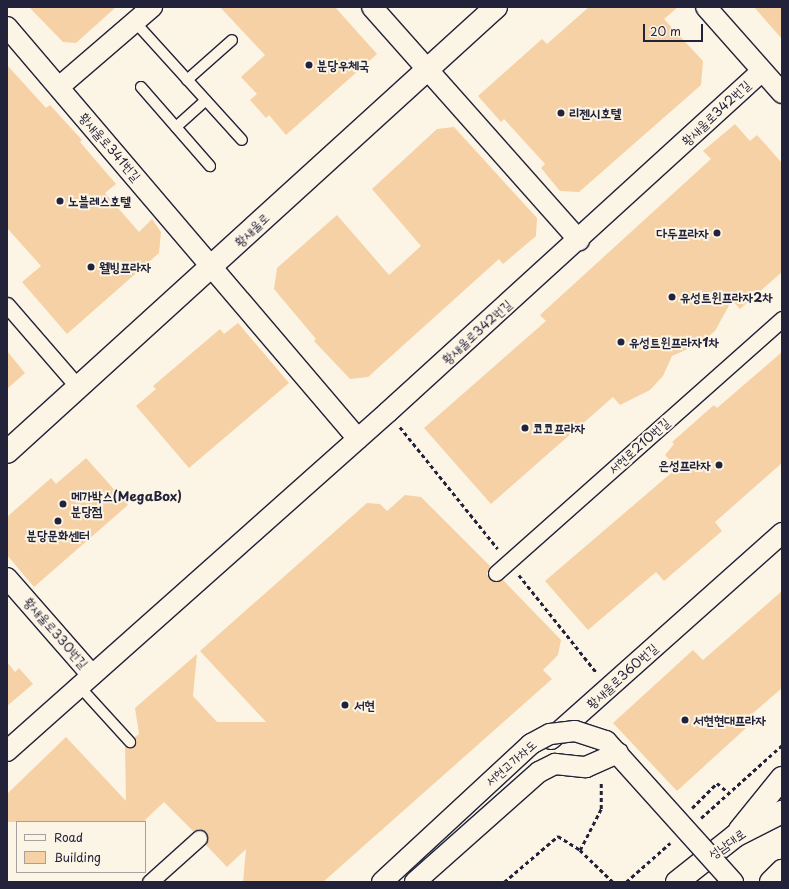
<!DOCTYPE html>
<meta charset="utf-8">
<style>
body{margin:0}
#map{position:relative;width:789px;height:889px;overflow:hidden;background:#fcf5e5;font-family:"Playpen Sans","Poor Story",sans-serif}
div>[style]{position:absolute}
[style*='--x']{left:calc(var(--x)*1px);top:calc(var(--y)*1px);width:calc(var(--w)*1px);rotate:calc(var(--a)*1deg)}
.building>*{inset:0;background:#f5d1a5}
.path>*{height:2.5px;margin-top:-1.25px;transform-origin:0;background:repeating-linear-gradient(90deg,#22223b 0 4px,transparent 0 7px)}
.roads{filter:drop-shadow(1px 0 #22223b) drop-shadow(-1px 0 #22223b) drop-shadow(0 1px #22223b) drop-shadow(0 -1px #22223b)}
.service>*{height:10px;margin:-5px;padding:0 5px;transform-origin:5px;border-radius:5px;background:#fcf5e5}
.pedestrian>*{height:15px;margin:-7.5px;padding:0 7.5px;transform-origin:7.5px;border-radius:7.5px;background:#fcf5e5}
.minor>*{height:20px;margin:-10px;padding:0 10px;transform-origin:10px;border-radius:10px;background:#fcf5e5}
.secondary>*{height:22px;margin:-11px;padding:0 11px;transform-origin:11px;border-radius:11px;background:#fcf5e5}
.primary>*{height:22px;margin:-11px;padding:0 11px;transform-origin:11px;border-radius:11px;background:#fcf5e5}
.bridges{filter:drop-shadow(1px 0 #22223b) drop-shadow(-1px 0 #22223b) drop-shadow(0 1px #22223b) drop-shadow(0 -1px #22223b)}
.minor-bridge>*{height:20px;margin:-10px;padding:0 10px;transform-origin:10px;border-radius:10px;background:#fcf5e5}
.dots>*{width:11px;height:11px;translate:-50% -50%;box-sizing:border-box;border:2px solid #fcf5e5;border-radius:50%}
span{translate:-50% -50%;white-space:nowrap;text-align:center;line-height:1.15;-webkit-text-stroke:4px #fcf5e5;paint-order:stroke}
.poi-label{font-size:13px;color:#22223b;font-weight:700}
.left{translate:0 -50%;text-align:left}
.right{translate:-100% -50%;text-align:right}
.street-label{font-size:13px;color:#22223b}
.frame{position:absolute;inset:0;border:8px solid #22223b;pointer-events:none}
.legend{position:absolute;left:16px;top:821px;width:130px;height:52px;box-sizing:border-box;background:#fcf5e5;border:1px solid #a5a1a1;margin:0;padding:5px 7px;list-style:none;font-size:12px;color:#22223b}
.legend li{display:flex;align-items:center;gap:8px;height:20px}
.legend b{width:20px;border:1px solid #a5a1a1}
.scale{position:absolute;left:643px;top:24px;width:60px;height:18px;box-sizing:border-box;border:2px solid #22223b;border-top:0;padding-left:5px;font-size:12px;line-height:14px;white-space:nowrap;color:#22223b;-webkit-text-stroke:3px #fcf5e5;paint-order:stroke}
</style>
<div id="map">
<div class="building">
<div style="clip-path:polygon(29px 7px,116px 7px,76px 43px,63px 42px)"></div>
<div style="clip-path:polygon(220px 7px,335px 7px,377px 54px,286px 135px,269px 115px,266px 118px,250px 100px,257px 94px,241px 77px,265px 55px)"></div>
<div style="clip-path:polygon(589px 7px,678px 7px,664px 19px,703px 61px,701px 85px,579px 192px,560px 191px,541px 168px,545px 164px,504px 119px,501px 122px,478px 96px,542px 39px,547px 44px)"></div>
<div style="clip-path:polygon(754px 7px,782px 7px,782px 39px)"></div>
<div style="clip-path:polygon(7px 65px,46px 108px,50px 105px,82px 140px,80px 142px,116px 184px,105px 193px,139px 232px,152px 219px,161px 232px,159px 253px,67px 334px,22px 282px,41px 266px,7px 228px)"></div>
<div style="clip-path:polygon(735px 124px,750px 141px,757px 135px,782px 163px,782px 272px,740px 309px,732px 300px,715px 331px,699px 344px,672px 356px,663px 376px,650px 390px,620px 405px,613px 397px,491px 504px,424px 428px,546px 321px,540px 315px,711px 159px,703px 151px)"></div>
<div style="clip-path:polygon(454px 127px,537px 218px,536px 236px,503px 264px,499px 259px,368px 377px,350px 379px,314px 341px,316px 339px,274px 289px,277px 268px,337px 215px,389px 275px,421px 246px,372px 189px,437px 129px)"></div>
<div style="clip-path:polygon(238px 323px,289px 383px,189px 468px,136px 406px,156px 389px,153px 386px,220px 329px,224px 334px)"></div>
<div style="clip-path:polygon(7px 351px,25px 373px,7px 389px)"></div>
<div style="clip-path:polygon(782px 352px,782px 463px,715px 522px,722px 531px,664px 581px,656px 572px,588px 630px,545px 581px,677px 468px,665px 455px,674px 444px,672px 442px,714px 405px,717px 408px)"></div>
<div style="clip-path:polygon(86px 458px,128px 505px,34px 587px,7px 555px,7px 517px,51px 478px,56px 484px)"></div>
<div style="clip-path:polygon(405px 495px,421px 497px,490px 566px,487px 574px,490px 579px,497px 582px,502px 579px,561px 640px,558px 655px,543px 670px,552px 679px,323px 882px,243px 882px,246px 849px,227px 867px,205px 844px,208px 837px,205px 832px,198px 829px,193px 831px,164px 802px,145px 820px,146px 822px,7px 822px,7px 794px,66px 737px,126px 801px,125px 747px,135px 747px,135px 737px,139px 734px,135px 708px,197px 654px,193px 696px,217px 722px,266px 722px,200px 651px,367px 503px,380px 504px,387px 511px)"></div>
<div style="clip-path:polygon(782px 591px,782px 688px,752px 714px,757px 718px,677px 791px,613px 723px,693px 650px,703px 660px)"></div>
<div style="clip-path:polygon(7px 662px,15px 672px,19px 668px,33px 684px,7px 706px)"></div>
</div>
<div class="path">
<div style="--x:400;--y:427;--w:156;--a:51.2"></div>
<div style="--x:519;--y:575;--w:125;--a:51.5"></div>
<div style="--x:692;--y:808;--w:35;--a:-45"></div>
<div style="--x:717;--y:783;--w:17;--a:40"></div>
<div style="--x:701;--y:818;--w:109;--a:-42"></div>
<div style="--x:580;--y:850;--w:46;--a:44.1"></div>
<div style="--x:504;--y:882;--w:71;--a:-40.4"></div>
<div style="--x:558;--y:836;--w:26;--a:32"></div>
<div style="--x:580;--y:850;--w:46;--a:-62.9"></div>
<div style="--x:601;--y:809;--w:28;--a:-90"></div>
<div style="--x:626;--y:882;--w:59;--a:-41.6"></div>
</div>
<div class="roads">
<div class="service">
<div style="--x:135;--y:22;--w:159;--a:47.8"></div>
<div style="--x:187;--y:80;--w:60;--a:-41.6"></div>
<div style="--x:141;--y:87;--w:105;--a:48.9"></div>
<div style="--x:176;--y:127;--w:40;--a:-42"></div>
<div style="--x:79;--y:686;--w:76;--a:47.7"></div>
</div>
<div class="pedestrian">
<div style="--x:7;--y:305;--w:110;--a:49.1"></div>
<div style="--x:496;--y:573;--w:383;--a:-41.6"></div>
<div style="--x:150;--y:882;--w:66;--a:-41.9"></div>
</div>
<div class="minor">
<div style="--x:372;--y:7;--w:312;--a:48.4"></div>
<div style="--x:706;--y:7;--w:115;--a:48.5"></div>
<div style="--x:7;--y:27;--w:541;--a:49.57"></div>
<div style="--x:59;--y:87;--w:123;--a:-40.7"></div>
<div style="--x:7;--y:578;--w:129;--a:48.8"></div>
<div style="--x:551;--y:739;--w:310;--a:-41.7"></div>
<div style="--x:7;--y:751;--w:510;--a:-41.66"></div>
<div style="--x:388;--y:412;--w:506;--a:-42.36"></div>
</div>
<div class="secondary">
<div style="--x:7;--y:452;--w:661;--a:-42.3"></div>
</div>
<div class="primary">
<div style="--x:740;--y:830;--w:67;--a:-51.1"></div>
<div style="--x:677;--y:882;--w:74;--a:-38.4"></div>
<div style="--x:735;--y:836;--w:53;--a:-27.1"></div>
<div style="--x:771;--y:882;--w:16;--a:-45"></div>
</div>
</div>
<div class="bridges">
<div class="minor-bridge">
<div style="--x:382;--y:882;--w:203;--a:-42.8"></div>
<div style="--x:531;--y:744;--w:21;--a:-28"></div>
<div style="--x:550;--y:734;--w:25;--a:-7"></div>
<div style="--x:575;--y:731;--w:33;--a:18"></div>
<div style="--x:606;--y:741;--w:190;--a:48"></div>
<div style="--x:415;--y:882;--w:166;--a:-41.6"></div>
<div style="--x:539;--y:772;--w:18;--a:-27"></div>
<div style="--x:555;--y:764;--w:31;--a:6"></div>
<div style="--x:586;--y:767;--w:35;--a:-24"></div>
</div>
</div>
<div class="dots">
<div style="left:309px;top:65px;background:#22223b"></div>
<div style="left:561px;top:113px;background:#22223b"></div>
<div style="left:60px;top:201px;background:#22223b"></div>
<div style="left:717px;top:233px;background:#22223b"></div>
<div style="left:91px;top:267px;background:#22223b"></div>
<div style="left:672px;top:297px;background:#22223b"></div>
<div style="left:621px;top:342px;background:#22223b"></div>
<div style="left:525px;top:428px;background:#22223b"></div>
<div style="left:719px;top:465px;background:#22223b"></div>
<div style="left:63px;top:504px;background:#22223b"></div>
<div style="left:58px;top:521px;background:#22223b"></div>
<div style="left:345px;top:705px;background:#22223b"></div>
<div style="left:685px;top:720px;background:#22223b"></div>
</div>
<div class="poi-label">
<span class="left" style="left:317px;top:65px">분당우체국</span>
<span class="left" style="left:569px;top:113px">리젠시호텔</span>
<span class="left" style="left:68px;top:201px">노블레스호텔</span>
<span class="right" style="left:709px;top:233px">다두프라자</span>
<span class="left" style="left:99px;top:267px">웰빙프라자</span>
<span class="left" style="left:680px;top:297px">유성트윈프라자2차</span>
<span class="left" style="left:629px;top:342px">유성트윈프라자1차</span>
<span class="left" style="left:533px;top:428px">코코프라자</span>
<span class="right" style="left:711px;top:465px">은성프라자</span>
<span class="left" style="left:71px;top:504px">메가박스(MegaBox)<br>분당점</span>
<span style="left:58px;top:535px">분당문화센터</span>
<span class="left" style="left:354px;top:705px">서현</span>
<span class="left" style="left:693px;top:720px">서현현대프라자</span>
</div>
<div class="street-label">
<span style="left:716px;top:113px;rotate:-43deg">황새울로342번길</span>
<span style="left:110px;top:147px;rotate:49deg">황새울로341번길</span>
<span style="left:252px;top:230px;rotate:-43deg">황새울로</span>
<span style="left:477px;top:332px;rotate:-42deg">황새울로342번길</span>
<span style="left:639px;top:446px;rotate:-42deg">서현로210번길</span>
<span style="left:56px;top:633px;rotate:49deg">황새울로330번길</span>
<span style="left:622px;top:676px;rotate:-42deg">황새울로360번길</span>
<span style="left:511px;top:763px;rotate:-41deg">서현고가차도</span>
<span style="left:727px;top:844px;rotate:-35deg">성남대로</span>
</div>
<div class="frame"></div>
<ul class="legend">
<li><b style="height:5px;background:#fcf5e5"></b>Road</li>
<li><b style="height:11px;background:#f5d1a5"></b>Building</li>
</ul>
<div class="scale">20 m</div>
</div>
